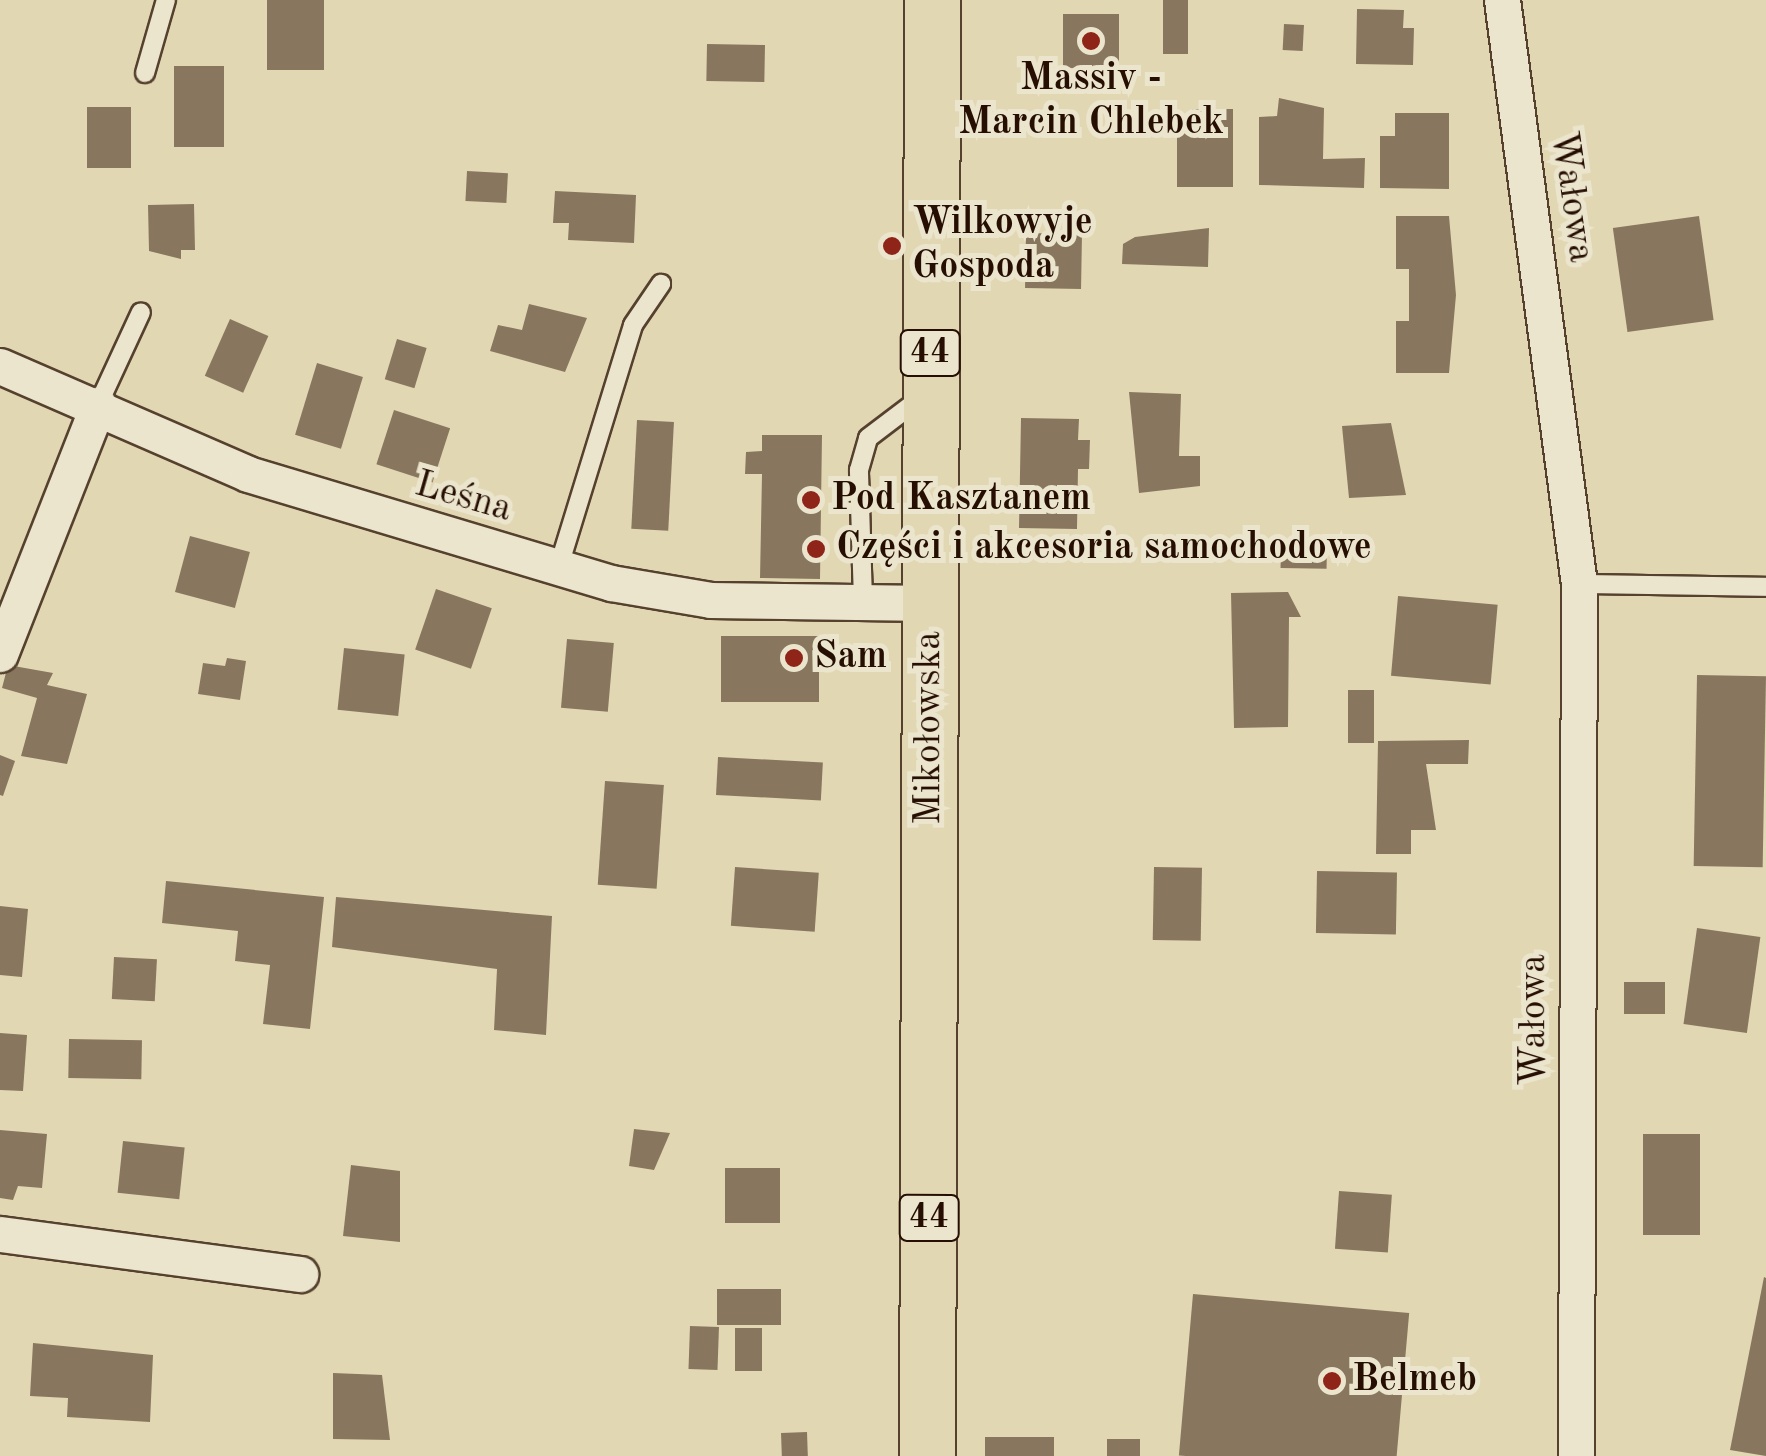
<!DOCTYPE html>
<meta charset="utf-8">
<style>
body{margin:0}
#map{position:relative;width:1766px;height:1456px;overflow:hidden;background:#e2d7b3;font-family:"Old Standard TT",serif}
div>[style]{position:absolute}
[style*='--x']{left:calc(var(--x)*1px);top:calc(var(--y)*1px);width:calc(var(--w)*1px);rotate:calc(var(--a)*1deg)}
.building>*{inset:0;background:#88775e;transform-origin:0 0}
.roads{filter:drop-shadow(2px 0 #55412e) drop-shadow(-2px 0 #55412e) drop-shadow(0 2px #55412e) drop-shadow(0 -2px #55412e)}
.lane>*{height:18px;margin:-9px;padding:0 9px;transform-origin:9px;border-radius:9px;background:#ece5ce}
.street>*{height:35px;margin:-17.5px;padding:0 17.5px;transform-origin:17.5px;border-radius:17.5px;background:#ece5ce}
.primary>*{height:55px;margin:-27.5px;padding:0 27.5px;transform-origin:27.5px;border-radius:27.5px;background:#e2d7b3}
.dots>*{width:28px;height:28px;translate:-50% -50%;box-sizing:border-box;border:5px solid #ece5ce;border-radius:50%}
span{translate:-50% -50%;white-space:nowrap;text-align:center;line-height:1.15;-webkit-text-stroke:10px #ece5ce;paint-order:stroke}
.shield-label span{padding:2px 8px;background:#ece5ce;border:2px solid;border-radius:8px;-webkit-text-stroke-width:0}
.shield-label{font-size:35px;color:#260f02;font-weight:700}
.poi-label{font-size:38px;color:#260f02;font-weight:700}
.left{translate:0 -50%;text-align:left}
.street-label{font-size:38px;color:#260f02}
</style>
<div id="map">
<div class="building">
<div style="left:267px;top:0;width:57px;height:70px"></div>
<div style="left:1163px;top:0;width:25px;height:54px"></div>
<div style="clip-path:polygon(1357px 9px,1404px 10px,1403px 28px,1414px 28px,1413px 65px,1356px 64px)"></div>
<div style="left:1063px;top:14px;width:56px;height:54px"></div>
<div style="left:1284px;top:24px;width:20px;height:26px;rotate:3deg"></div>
<div style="left:707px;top:44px;width:58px;height:37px;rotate:1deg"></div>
<div style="left:174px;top:66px;width:50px;height:81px"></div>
<div style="clip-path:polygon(1279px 98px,1324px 108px,1323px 159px,1365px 158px,1364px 188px,1259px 185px,1259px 117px,1277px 116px)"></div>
<div style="left:87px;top:107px;width:44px;height:61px"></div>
<div style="clip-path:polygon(1192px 109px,1233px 109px,1233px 187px,1177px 187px,1177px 120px,1192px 120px)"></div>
<div style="clip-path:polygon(1395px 113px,1449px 113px,1449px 189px,1380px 188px,1380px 136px,1395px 136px)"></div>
<div style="left:467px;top:171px;width:41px;height:30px;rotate:3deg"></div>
<div style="clip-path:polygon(555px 191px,636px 195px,634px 243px,568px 240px,569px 223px,553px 223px)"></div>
<div style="clip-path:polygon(194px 204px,195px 250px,181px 250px,181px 259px,149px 251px,148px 205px)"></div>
<div style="clip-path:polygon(1396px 216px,1449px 216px,1456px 295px,1449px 373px,1396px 373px,1396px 321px,1409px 321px,1409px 269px,1396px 269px)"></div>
<div style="left:1699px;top:216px;width:105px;height:87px;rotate:82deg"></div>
<div style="clip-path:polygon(1209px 228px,1208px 267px,1122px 264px,1123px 244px,1135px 237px)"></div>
<div style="left:1026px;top:233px;width:56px;height:55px;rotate:1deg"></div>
<div style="clip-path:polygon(529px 304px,587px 318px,565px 372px,490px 351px,498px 325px,522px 330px)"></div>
<div style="left:230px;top:319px;width:42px;height:62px;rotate:24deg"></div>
<div style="left:397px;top:339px;width:31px;height:42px;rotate:17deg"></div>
<div style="left:317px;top:363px;width:48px;height:75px;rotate:17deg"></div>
<div style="clip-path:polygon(1129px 392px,1181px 394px,1179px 456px,1200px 456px,1200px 486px,1139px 493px)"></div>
<div style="left:394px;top:410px;width:59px;height:57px;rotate:18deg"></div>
<div style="clip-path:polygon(1021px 418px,1079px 419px,1078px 440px,1090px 440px,1089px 469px,1078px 469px,1077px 529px,1019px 528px)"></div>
<div style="left:637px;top:420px;width:37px;height:109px;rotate:3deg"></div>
<div style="clip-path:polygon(1391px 423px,1406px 495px,1349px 498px,1342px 426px)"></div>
<div style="clip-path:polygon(762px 435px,822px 435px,820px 579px,760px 578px,762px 474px,745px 474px,746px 452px,762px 451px)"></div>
<div style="left:190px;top:536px;width:62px;height:58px;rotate:15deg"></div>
<div style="left:1281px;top:542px;width:46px;height:26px;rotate:1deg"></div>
<div style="left:436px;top:589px;width:59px;height:64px;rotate:19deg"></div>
<div style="clip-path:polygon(1288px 592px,1301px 617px,1289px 617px,1288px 727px,1234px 728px,1231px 593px)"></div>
<div style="left:1398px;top:596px;width:100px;height:80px;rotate:5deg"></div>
<div style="left:721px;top:636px;width:98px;height:66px"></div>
<div style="left:567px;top:639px;width:47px;height:69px;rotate:5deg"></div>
<div style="left:344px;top:648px;width:61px;height:62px;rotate:6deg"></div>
<div style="clip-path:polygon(227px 658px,246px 661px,240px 700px,198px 694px,203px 663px,225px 666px)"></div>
<div style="clip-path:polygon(8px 665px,53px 673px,47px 685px,87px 694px,67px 764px,21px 756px,37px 698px,2px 688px)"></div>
<div style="left:1697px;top:675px;width:69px;height:191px;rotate:1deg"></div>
<div style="left:1348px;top:690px;width:26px;height:53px"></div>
<div style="clip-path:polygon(1469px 740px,1468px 764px,1426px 764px,1436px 830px,1411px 830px,1411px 854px,1376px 854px,1378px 741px)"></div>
<div style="clip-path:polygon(0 755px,15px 761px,3px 796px,0 795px)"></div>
<div style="left:718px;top:757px;width:105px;height:38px;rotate:3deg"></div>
<div style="left:605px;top:781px;width:59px;height:104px;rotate:4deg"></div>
<div style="left:735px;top:867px;width:84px;height:59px;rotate:4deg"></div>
<div style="left:1154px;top:867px;width:48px;height:73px;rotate:1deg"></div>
<div style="left:1317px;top:871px;width:80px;height:62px;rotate:1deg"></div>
<div style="clip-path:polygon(166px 881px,324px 897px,310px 1029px,263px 1024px,270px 965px,235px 961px,238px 931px,162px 923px)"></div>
<div style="clip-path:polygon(336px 897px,552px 916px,546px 1035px,494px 1030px,497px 969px,332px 947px)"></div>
<div style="clip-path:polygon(0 906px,28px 909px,22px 977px,0 975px)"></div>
<div style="left:1697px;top:928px;width:64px;height:97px;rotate:8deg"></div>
<div style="left:114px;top:957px;width:43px;height:42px;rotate:3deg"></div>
<div style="left:1624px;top:982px;width:41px;height:32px"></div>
<div style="clip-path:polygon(0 1033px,27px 1035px,23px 1091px,0 1090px)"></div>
<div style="left:69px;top:1039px;width:73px;height:39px;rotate:1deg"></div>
<div style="clip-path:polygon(634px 1129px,670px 1133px,654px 1170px,629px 1166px)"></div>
<div style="clip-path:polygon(0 1130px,47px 1134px,42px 1188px,18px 1186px,13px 1200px,0 1198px)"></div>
<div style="left:1643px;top:1134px;width:57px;height:101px"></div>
<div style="left:123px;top:1141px;width:62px;height:52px;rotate:6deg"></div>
<div style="clip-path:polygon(351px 1165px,400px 1171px,400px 1242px,343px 1236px)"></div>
<div style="left:725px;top:1168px;width:55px;height:55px"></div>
<div style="left:1339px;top:1191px;width:53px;height:58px;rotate:4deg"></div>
<div style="clip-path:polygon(1764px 1277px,1766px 1278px,1766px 1456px,1730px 1450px)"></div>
<div style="left:717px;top:1289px;width:64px;height:36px"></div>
<div style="left:1193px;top:1294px;width:217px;height:162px;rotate:5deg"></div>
<div style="left:690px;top:1326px;width:29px;height:43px;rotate:2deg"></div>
<div style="left:735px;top:1328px;width:27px;height:43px"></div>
<div style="clip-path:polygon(33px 1343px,153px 1355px,150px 1422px,67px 1417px,68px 1398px,30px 1396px)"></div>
<div style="clip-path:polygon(333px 1373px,382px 1375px,390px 1440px,333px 1439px)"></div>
<div style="left:807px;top:1432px;width:24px;height:26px;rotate:88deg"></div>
<div style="left:1054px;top:1437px;width:19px;height:69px;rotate:90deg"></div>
<div style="left:1107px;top:1439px;width:33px;height:17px"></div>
</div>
<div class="roads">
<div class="lane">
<div style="--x:145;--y:73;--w:76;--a:-74"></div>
<div style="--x:98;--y:405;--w:102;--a:-65.2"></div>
<div style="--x:558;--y:569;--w:255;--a:-72.9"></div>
<div style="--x:633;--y:325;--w:50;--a:-55.7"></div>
<div style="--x:1579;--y:584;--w:187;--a:0.9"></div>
<div style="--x:863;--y:600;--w:130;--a:-91.8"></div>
<div style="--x:859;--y:470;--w:33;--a:-74"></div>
<div style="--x:868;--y:438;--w:68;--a:-37.2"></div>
</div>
<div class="street">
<div style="--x:1502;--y:0;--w:589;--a:82.49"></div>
<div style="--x:1579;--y:584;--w:872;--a:90.2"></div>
<div style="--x:0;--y:366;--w:270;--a:23.5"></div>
<div style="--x:248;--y:474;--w:379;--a:16.7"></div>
<div style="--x:611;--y:583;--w:100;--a:9.7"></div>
<div style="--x:710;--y:600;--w:220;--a:0.8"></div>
<div style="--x:0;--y:654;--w:268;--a:-68.5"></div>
<div style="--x:0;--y:1234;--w:303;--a:7.6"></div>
</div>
<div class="primary">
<div style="--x:927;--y:1456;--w:1456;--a:-89.8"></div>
</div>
</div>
<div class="dots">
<div style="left:1091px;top:41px;background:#8f2418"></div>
<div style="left:892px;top:246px;background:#8f2418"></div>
<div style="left:811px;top:500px;background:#8f2418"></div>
<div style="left:816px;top:549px;background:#8f2418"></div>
<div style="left:794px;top:658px;background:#8f2418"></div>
<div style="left:1332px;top:1381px;background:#8f2418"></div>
</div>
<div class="shield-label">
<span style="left:930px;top:353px">44</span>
<span style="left:929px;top:1218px">44</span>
</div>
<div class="poi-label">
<span style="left:1091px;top:102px">Massiv -<br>Marcin Chlebek</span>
<span class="left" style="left:912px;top:246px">Wilkowyje<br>Gospoda</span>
<span class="left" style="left:831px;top:500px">Pod Kasztanem</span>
<span class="left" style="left:836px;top:549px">Części i akcesoria samochodowe</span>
<span class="left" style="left:814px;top:658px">Sam</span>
<span class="left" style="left:1352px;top:1381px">Belmeb</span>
</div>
<div class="street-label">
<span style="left:1571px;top:197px;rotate:82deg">Wałowa</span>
<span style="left:463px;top:498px;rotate:16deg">Leśna</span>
<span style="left:930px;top:728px;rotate:-90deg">Mikołowska</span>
<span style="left:1535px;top:1020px;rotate:-90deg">Wałowa</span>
</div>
</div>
